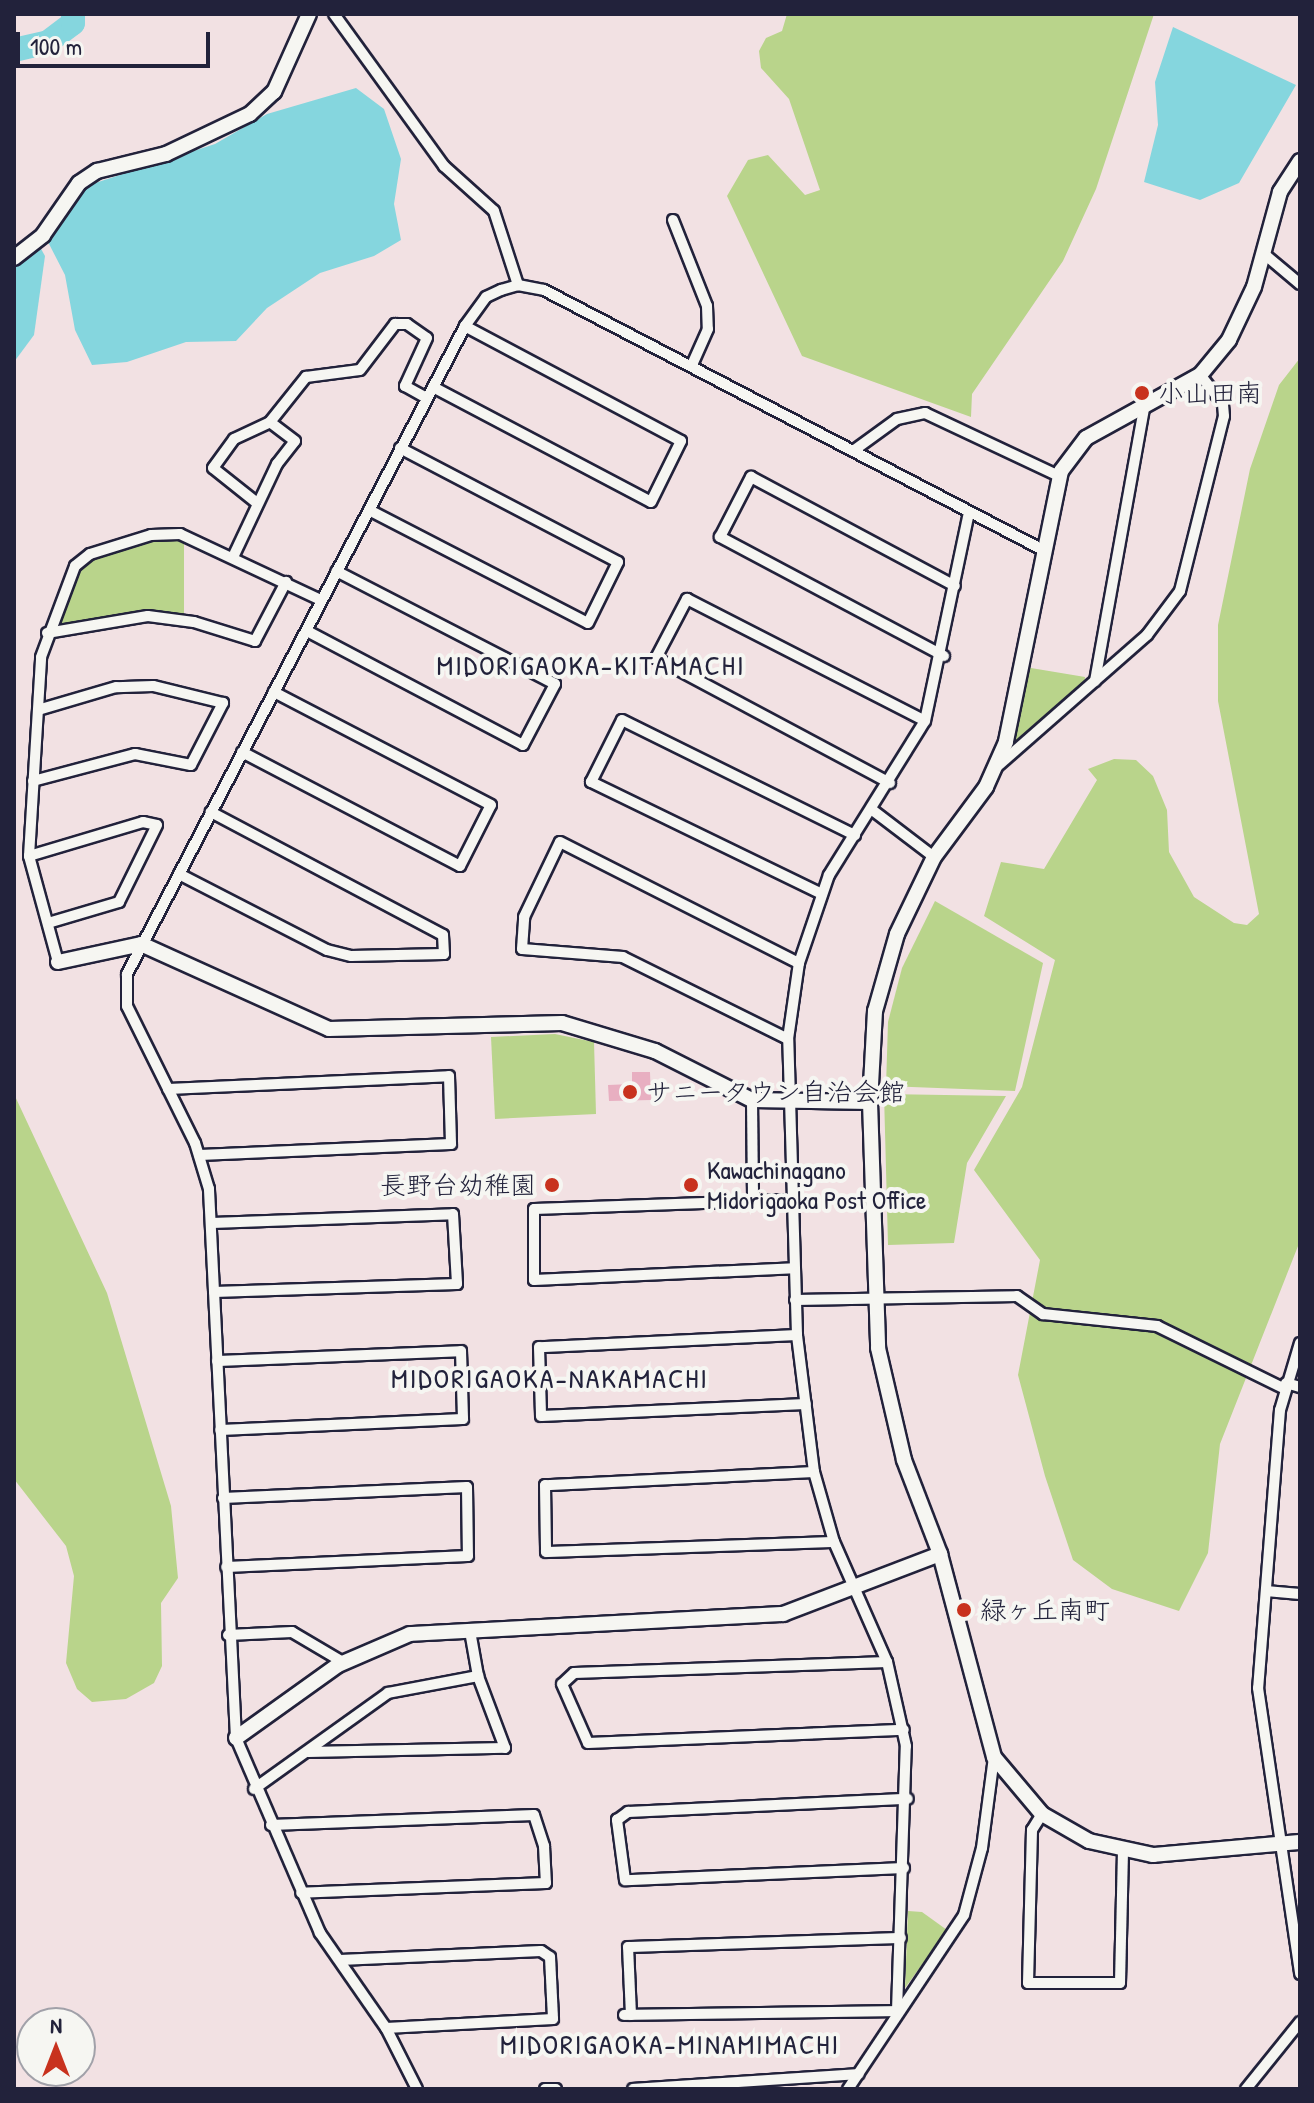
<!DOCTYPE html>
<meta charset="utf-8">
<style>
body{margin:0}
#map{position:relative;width:1314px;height:2103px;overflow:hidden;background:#f2e1e3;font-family:"Patrick Hand","Klee One",sans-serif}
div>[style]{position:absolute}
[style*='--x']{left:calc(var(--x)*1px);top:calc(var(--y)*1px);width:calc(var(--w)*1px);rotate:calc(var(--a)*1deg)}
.green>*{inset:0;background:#b9d48b}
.water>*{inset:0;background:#85d6de}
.river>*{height:24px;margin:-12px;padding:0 12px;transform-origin:12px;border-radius:12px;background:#85d6de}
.building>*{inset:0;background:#e8afc1}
.roads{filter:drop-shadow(2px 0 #22223b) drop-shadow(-2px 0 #22223b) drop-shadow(0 2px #22223b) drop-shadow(0 -2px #22223b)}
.street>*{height:10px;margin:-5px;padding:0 5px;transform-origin:5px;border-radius:5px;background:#f6f6f2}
.secondary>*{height:14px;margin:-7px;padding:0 7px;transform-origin:7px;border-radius:7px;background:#f6f6f2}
.dots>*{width:22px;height:22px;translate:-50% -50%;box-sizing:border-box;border:4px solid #f6f6f2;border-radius:50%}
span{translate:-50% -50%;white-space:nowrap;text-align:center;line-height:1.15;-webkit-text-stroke:8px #f6f6f2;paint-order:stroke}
.poi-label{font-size:26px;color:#22223b}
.left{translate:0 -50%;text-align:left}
.right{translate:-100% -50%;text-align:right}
.neighbourhood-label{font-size:28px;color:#22223b;letter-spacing:2px}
.frame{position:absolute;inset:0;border:16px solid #22223b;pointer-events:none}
.north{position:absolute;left:16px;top:2007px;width:80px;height:80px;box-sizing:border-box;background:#f6f6f2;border:2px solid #a1a1a9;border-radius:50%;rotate:0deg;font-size:22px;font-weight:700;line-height:32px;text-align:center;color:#22223b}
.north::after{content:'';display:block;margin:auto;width:28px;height:36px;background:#c8321e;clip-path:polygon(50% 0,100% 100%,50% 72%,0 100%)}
.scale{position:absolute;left:16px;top:32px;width:194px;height:36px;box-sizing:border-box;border:4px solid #22223b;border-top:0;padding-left:10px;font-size:24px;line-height:28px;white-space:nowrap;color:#22223b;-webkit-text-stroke:6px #f6f6f2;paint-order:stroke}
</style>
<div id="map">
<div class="green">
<div style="clip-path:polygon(787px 14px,1154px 14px,1096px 189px,1063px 261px,972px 394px,971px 417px,802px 356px,727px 196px,748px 160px,768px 155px,805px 195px,820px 190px,789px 99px,761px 68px,759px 51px,766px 38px,782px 31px)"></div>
<div style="clip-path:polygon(1300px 358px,1300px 1241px,1220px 1444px,1208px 1553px,1179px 1611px,1112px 1589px,1073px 1560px,1045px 1476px,1018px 1375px,1040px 1260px,974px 1170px,1022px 1087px,1055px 960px,984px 916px,1001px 862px,1044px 869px,1097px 780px,1088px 769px,1114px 759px,1136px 760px,1153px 776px,1167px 810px,1169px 852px,1194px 897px,1234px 923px,1247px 925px,1259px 914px,1218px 701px,1218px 625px,1250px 469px,1279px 385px)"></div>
<div style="clip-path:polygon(152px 537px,184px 537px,184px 619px,117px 616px,51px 630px,77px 567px,92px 556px)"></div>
<div style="clip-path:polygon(1025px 667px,1085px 677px,1084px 685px,1022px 741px,1012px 740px)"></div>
<div style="clip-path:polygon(935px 901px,1043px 963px,1015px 1091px,886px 1086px,888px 1022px,902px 968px)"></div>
<div style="clip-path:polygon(555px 1034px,594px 1042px,596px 1114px,495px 1119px,491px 1037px)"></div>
<div style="clip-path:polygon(14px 1094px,107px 1293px,171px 1506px,178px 1578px,161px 1603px,162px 1666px,154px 1683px,126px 1699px,92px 1702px,77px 1689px,66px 1663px,74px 1576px,66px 1546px,14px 1479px)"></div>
<div style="clip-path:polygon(884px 1094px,1006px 1096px,967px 1163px,954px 1243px,888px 1245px)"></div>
<div style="clip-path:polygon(908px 1911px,922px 1912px,947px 1930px,905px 1988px)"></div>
</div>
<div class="water">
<div style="clip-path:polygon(1173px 27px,1296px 85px,1239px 183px,1200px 200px,1144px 182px,1158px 125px,1155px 82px)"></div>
<div style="clip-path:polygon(356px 88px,384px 109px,401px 159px,394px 204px,401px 240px,374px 256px,320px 273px,267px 308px,236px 341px,186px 342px,127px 362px,92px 365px,75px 330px,65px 275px,47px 240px,86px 186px,215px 144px,267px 114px)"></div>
<div style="clip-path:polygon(40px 247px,45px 256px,34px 335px,14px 362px,14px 267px)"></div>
</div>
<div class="river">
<div style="--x:14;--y:50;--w:35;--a:-13"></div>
<div style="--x:48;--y:42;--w:31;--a:-37"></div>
<div style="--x:73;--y:23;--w:9;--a:-90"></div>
</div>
<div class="building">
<div style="clip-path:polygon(632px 1072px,650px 1072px,651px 1100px,609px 1101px,608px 1085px,632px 1084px)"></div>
</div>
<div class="roads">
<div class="street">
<div style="--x:334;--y:14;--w:188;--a:54.1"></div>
<div style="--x:444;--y:166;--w:67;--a:42"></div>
<div style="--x:494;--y:211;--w:78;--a:72"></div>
<div style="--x:673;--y:220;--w:92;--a:68.4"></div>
<div style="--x:707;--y:306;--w:23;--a:88"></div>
<div style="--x:708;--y:329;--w:39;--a:114"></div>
<div style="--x:1263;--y:253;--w:48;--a:40"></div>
<div style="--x:433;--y:387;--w:246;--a:27.8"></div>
<div style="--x:651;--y:502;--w:68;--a:-63.8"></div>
<div style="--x:681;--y:441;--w:245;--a:-152"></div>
<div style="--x:853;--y:451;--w:54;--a:-36"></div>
<div style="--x:897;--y:419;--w:29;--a:-12"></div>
<div style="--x:925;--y:413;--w:148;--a:25.2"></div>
<div style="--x:257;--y:503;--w:56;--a:-141.5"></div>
<div style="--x:213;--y:468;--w:36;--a:-54"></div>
<div style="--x:234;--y:439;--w:40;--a:-25"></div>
<div style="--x:369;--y:510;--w:246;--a:27.3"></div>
<div style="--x:588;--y:623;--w:68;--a:-63.8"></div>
<div style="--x:618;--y:562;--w:246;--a:-152.4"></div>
<div style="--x:234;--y:555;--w:101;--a:-64.7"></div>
<div style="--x:277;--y:464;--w:29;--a:-52"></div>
<div style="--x:295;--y:441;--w:31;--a:-143"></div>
<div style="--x:270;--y:422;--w:58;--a:-51.3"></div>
<div style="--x:306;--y:377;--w:54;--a:-7.4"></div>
<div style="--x:360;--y:370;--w:58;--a:-52.7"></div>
<div style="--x:395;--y:324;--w:12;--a:0"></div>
<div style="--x:407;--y:324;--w:24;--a:35"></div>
<div style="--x:427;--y:338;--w:53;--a:114.6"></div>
<div style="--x:405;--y:386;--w:25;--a:29"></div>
<div style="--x:307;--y:631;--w:244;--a:27.8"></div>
<div style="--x:523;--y:745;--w:69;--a:-62.3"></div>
<div style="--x:555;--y:684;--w:246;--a:-152.7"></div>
<div style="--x:47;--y:633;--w:102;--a:-9.6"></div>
<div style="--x:148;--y:616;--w:46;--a:7.4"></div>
<div style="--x:194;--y:622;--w:64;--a:17.3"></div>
<div style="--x:255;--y:641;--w:67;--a:-62.3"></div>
<div style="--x:944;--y:656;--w:254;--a:-152"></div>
<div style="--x:720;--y:537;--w:68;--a:-62.7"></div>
<div style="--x:751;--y:477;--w:231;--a:28.1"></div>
<div style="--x:1095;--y:681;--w:276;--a:-79.8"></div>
<div style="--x:242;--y:752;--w:246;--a:27.6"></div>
<div style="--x:460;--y:866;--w:68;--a:-63.1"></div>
<div style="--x:491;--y:805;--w:245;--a:-152.5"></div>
<div style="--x:999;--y:765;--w:197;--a:-41.3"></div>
<div style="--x:1147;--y:635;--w:55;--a:-53.1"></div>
<div style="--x:1180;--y:591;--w:180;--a:-75.9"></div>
<div style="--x:1224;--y:416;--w:12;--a:-95"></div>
<div style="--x:1223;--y:404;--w:37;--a:-128"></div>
<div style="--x:33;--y:781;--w:106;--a:-14.8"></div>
<div style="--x:135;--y:754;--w:57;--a:11.1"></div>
<div style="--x:191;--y:765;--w:70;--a:-62.7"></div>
<div style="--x:223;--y:703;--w:72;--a:-166.3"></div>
<div style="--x:153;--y:686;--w:37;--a:178"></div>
<div style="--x:116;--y:687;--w:81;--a:163.6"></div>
<div style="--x:890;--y:783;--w:265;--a:-151.9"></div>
<div style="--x:656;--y:658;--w:67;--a:-62.3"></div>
<div style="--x:687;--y:599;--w:267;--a:27.1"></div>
<div style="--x:871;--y:809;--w:79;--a:37.3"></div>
<div style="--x:29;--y:856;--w:119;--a:-16.6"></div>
<div style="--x:143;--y:822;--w:14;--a:12"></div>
<div style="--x:157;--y:825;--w:86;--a:116.3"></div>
<div style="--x:119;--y:902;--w:74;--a:163.5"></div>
<div style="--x:179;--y:874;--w:166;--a:27.2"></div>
<div style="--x:327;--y:950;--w:25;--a:14"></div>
<div style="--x:351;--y:956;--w:93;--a:-1.2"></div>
<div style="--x:444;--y:954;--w:19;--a:-93"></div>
<div style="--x:443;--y:935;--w:263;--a:-152.1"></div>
<div style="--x:822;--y:894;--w:257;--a:-154.1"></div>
<div style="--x:591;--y:782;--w:69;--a:-63.4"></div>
<div style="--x:622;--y:720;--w:260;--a:26.3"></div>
<div style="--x:58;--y:962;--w:110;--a:-105.3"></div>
<div style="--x:29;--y:856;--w:199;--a:-86.5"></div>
<div style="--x:41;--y:657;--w:97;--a:-69.5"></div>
<div style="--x:75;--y:566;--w:19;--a:-39"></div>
<div style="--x:90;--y:554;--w:64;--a:-17.3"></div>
<div style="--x:151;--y:535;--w:29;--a:-2"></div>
<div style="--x:180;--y:534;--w:156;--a:25.1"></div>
<div style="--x:788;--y:1039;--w:184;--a:-153.6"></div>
<div style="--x:623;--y:957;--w:101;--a:-175.5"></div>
<div style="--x:522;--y:949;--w:32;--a:-86"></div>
<div style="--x:524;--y:917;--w:83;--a:-64.4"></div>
<div style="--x:560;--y:842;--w:268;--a:26.9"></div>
<div style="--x:168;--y:1089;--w:281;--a:-2.6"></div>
<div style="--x:449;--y:1076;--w:68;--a:88.3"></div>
<div style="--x:451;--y:1144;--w:252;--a:177.5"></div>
<div style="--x:752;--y:1100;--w:102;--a:89.4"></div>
<div style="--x:791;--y:1200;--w:257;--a:178"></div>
<div style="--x:534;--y:1209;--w:71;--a:90"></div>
<div style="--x:534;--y:1280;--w:260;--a:-2.6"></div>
<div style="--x:212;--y:1223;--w:241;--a:-2.1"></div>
<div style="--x:453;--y:1214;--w:70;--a:86.7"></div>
<div style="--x:457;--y:1284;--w:243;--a:178.1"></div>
<div style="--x:795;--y:1300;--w:222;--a:-1"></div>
<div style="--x:1017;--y:1296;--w:32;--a:35"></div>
<div style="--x:1043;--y:1314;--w:115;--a:6"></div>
<div style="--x:1157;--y:1326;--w:143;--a:26.2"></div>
<div style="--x:797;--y:1335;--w:258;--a:177.3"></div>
<div style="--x:539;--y:1347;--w:69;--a:88.3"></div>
<div style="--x:541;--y:1416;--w:265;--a:-2.6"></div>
<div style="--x:1300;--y:1343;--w:70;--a:106.6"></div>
<div style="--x:1280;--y:1410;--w:279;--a:94.5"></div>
<div style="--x:1258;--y:1688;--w:289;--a:81.6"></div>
<div style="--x:217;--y:1361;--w:244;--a:-2.3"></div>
<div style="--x:461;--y:1351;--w:68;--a:88.3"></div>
<div style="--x:463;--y:1419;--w:243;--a:177.4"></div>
<div style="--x:1286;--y:1383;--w:15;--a:16"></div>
<div style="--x:814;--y:1472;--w:269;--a:177.2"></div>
<div style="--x:545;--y:1485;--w:67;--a:89.1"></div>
<div style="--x:546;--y:1552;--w:288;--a:-2"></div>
<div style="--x:223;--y:1498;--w:244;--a:-2.6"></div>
<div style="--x:467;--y:1487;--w:69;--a:89.2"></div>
<div style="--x:468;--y:1556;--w:242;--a:177.4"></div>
<div style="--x:1266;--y:1591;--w:34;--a:5"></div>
<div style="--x:228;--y:1635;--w:64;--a:-2.7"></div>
<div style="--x:292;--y:1632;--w:59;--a:30.5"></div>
<div style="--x:887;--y:1662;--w:313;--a:178"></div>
<div style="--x:574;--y:1673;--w:16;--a:137"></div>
<div style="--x:562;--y:1684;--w:64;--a:66.2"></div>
<div style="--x:588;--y:1743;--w:316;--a:-2.4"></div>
<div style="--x:308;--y:1752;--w:197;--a:-1.2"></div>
<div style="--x:505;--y:1748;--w:77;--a:-110.6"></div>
<div style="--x:478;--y:1676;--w:46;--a:-100.1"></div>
<div style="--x:254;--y:1789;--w:165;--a:-35.6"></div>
<div style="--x:388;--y:1693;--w:92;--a:-10.7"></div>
<div style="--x:1042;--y:1814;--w:19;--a:122"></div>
<div style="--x:1032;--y:1830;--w:153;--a:91.5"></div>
<div style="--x:1028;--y:1983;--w:92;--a:0"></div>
<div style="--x:1120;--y:1983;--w:132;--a:-88.7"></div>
<div style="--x:271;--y:1825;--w:263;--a:-2.2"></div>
<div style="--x:534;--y:1815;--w:33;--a:72"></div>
<div style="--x:544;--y:1846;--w:37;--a:87"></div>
<div style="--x:546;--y:1883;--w:245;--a:177.7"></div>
<div style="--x:904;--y:1868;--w:279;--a:177.5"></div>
<div style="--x:625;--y:1880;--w:61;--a:-97.6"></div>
<div style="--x:617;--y:1820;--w:14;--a:-36"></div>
<div style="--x:628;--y:1812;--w:280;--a:-2.7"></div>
<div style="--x:340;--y:1960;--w:201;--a:-2.6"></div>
<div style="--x:541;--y:1951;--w:11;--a:34"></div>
<div style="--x:550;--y:1957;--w:62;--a:87.2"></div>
<div style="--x:553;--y:2019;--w:167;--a:176.9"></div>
<div style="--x:897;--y:2011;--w:265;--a:-88.1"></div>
<div style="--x:906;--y:1746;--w:86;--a:-102.7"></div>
<div style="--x:887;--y:1662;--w:131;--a:-113.8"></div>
<div style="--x:834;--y:1542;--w:73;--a:-105.9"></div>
<div style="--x:814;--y:1472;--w:138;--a:-97.1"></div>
<div style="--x:797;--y:1335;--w:296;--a:-91.7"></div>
<div style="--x:788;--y:1039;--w:77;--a:-81.8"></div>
<div style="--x:799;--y:963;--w:93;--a:-71.2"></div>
<div style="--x:829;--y:875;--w:181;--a:-58.1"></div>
<div style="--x:925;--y:721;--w:213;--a:-78.1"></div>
<div style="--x:624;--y:2015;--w:273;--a:-0.8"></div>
<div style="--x:631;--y:2015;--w:68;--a:-92.5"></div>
<div style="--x:628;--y:1947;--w:273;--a:-1.9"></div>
<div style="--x:417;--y:2089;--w:68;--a:-116.9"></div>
<div style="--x:386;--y:2028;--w:116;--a:-124.8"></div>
<div style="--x:320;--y:1933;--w:212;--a:-113.3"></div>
<div style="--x:236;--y:1738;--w:550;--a:-92.82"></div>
<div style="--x:209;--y:1189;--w:48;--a:-106.9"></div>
<div style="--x:195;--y:1143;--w:153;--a:-116.4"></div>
<div style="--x:127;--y:1006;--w:32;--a:-90"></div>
<div style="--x:127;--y:974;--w:731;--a:-62.45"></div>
<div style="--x:465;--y:326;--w:36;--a:-54"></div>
<div style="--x:486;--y:297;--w:17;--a:-25"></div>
<div style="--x:501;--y:290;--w:18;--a:-16"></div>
<div style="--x:518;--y:285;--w:26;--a:11"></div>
<div style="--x:544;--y:290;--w:563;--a:27.52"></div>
<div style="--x:545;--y:2089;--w:11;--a:0"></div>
<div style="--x:633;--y:2089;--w:226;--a:-3.8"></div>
<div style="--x:848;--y:2089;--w:209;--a:-56.3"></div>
<div style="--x:964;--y:1915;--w:69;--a:-75"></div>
<div style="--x:982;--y:1848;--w:92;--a:-82.5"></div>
<div style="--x:1246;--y:2089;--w:86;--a:-51.1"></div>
</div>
<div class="secondary">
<div style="--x:1300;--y:161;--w:37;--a:123"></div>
<div style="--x:1280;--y:192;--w:98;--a:105.3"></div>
<div style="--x:1254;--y:287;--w:59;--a:115.3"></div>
<div style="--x:1229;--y:340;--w:45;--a:129.6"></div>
<div style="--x:1200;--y:375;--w:130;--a:151.1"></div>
<div style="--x:1086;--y:438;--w:41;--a:127.1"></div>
<div style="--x:1061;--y:471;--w:277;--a:101.5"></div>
<div style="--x:1006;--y:742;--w:49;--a:114"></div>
<div style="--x:986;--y:787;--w:87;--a:126.6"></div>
<div style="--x:934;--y:857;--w:85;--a:115.7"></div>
<div style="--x:897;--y:934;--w:80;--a:105.9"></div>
<div style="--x:875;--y:1011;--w:91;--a:93.1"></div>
<div style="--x:870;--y:1102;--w:246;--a:88.1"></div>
<div style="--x:878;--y:1348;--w:115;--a:76.9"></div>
<div style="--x:904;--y:1460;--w:101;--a:69"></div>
<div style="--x:940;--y:1554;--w:210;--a:75.1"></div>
<div style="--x:994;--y:1757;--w:75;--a:49.9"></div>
<div style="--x:1042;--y:1814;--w:54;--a:29.9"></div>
<div style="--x:1089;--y:1841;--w:66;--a:12.3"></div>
<div style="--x:1153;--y:1855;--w:148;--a:-5.1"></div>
<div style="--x:14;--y:258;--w:37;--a:-38"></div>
<div style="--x:43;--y:235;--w:63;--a:-55.3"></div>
<div style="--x:79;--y:183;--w:22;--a:-34"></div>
<div style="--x:97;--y:171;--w:71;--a:-13.8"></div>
<div style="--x:166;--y:154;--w:93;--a:-25.5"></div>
<div style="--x:250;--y:114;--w:33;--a:-43"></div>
<div style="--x:274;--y:92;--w:85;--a:-65.8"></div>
<div style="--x:58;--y:962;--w:85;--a:-12.2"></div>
<div style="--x:141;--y:944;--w:206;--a:24.3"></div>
<div style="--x:329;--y:1029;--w:233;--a:-1.5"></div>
<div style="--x:562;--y:1023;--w:97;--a:16.8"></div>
<div style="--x:655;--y:1051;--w:109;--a:26.8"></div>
<div style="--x:752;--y:1100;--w:118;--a:1"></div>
<div style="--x:236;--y:1738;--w:125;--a:-35.6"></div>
<div style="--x:338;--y:1665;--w:78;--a:-23.3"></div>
<div style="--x:410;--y:1634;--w:374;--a:-3.1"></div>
<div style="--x:783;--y:1614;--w:168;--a:-20.9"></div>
</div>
</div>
<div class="dots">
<div style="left:1142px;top:393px;background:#c8321e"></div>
<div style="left:630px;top:1092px;background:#c8321e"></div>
<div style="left:552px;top:1185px;background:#c8321e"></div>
<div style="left:691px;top:1185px;background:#c8321e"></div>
<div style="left:964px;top:1610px;background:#c8321e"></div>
</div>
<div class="poi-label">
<span class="left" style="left:1158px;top:393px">小山田南</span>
<span class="left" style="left:646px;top:1092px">サニータウン自治会館</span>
<span class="left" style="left:707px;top:1185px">Kawachinagano<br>Midorigaoka Post Office</span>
<span class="right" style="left:536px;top:1185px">長野台幼稚園</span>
<span class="left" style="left:980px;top:1610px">緑ヶ丘南町</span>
</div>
<div class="neighbourhood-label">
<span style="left:591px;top:665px">MIDORIGAOKA-KITAMACHI</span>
<span style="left:550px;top:1378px">MIDORIGAOKA-NAKAMACHI</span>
<span style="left:670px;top:2044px">MIDORIGAOKA-MINAMIMACHI</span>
</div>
<div class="frame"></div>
<div class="north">N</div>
<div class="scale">100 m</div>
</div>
